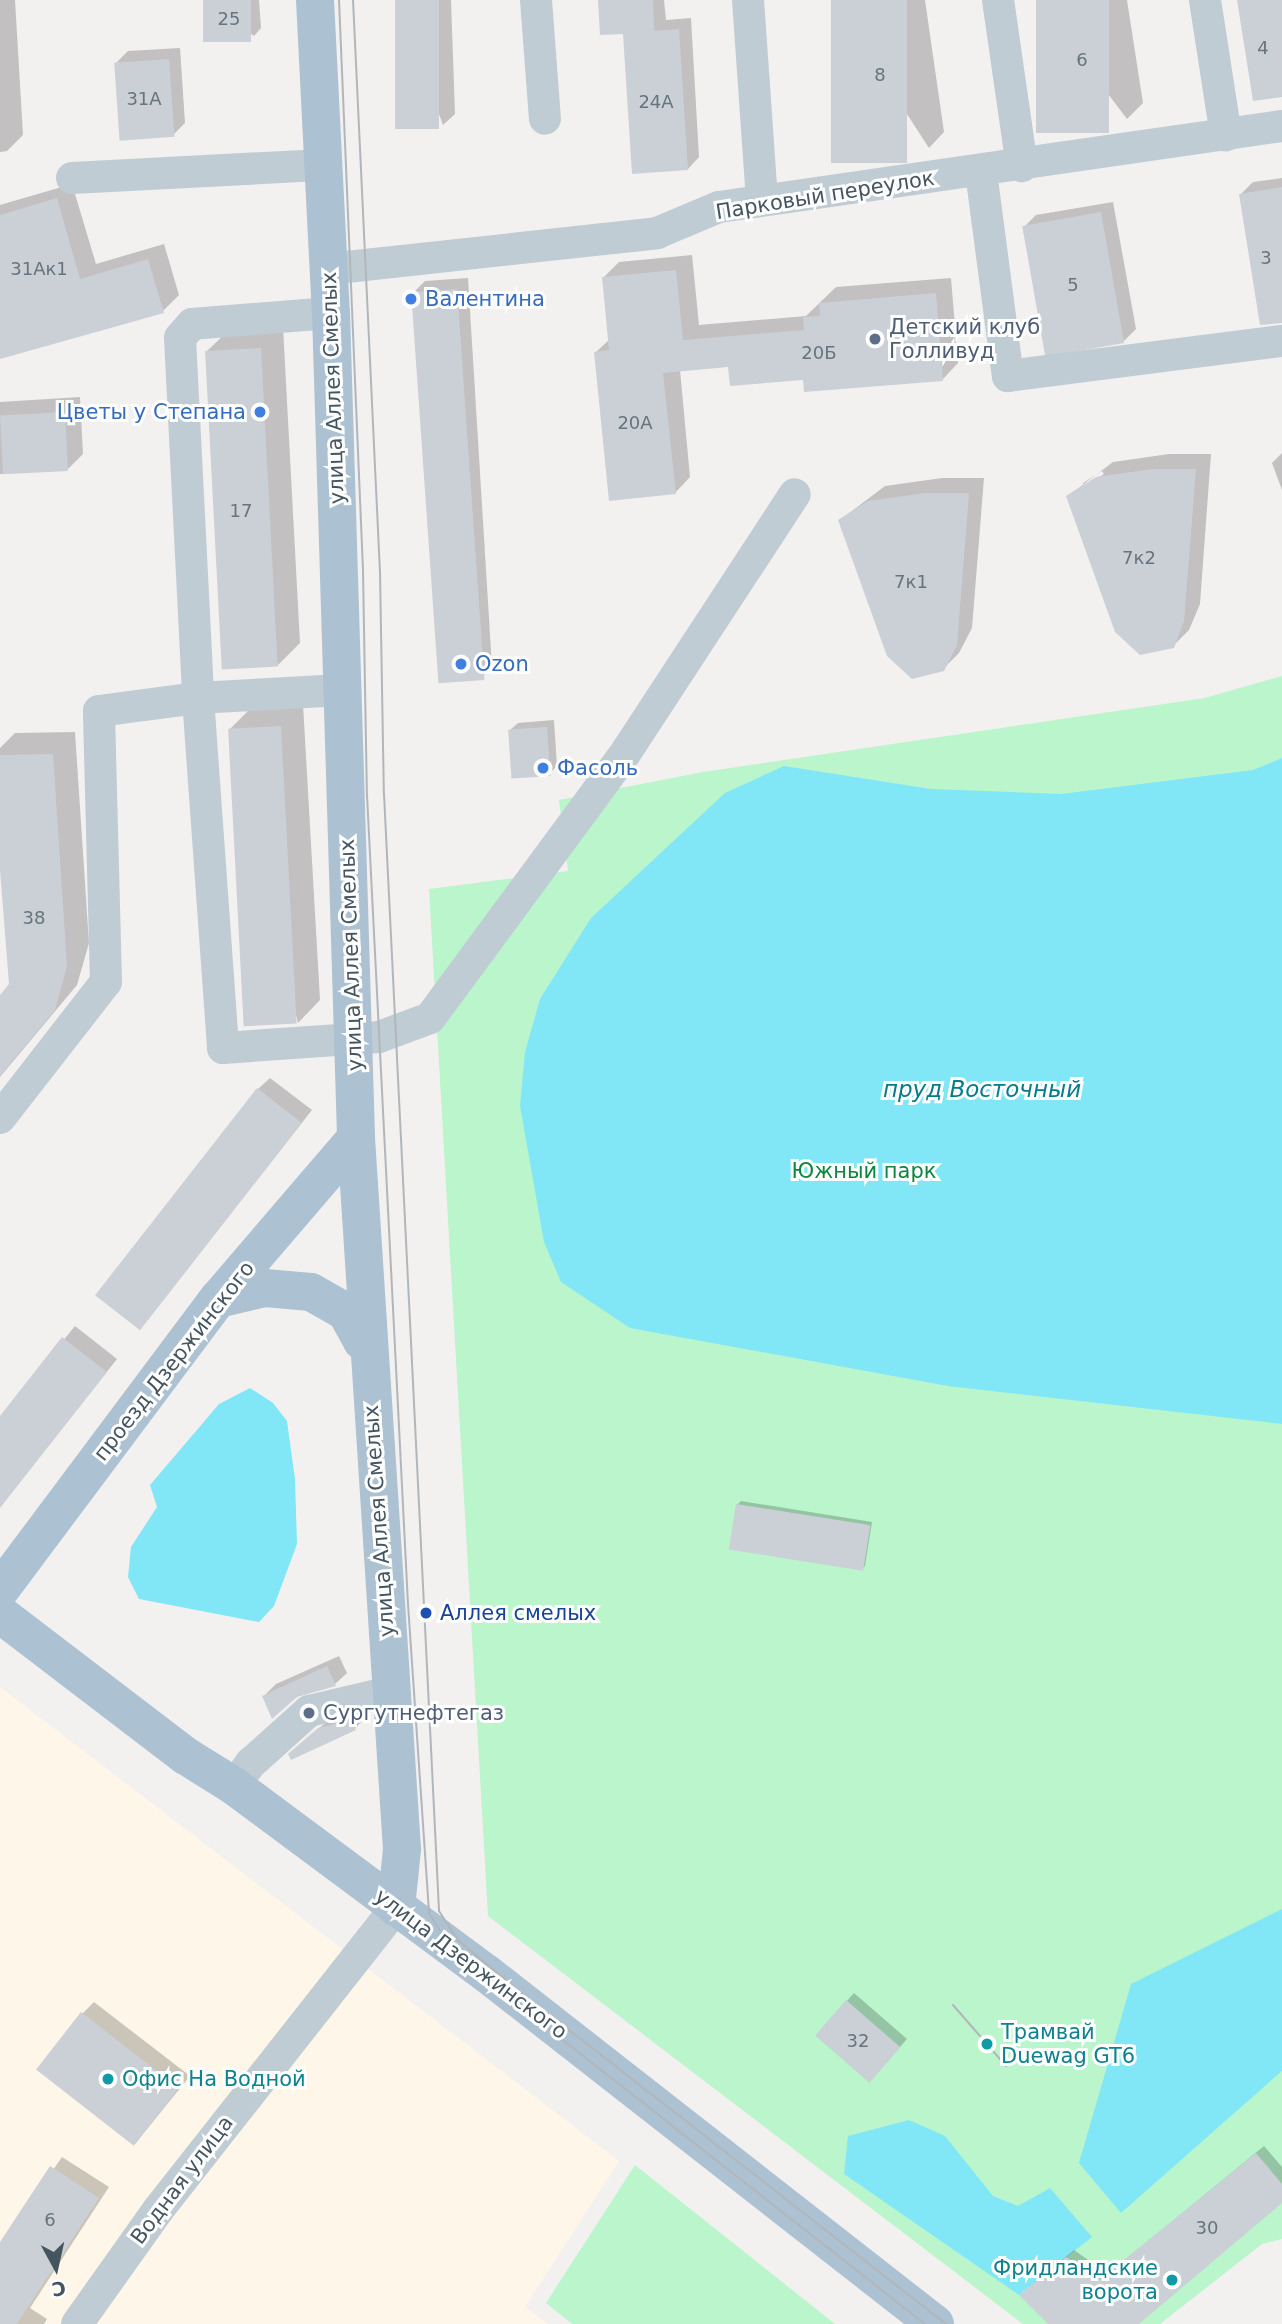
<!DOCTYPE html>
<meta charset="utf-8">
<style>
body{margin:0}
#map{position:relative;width:1282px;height:2324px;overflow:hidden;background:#f3f0f0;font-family:"DejaVu Sans",sans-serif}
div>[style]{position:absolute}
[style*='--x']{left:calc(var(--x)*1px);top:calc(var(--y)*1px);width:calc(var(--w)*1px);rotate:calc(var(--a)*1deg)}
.commercial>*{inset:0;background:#fef6e8}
.green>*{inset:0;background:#baf5cc}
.water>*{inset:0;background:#81e7f7}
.shadow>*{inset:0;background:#0003}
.building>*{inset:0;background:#cbd0d6;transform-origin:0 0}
.minor>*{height:32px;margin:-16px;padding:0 16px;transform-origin:16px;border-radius:16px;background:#bfccd3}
.major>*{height:38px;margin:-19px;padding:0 19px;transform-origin:19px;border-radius:19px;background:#acc2d2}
.tram>*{height:2px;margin:-1px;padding:0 1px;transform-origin:1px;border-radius:1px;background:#b1b6bb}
.dots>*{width:19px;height:19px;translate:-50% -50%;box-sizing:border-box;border:4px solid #fff;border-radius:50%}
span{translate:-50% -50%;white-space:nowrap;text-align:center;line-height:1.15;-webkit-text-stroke:6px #fff;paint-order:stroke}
.number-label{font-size:18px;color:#66747e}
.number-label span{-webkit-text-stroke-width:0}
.street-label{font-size:21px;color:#455560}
.shop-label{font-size:21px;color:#366cbe}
.left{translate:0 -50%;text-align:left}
.right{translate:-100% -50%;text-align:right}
.service-label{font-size:21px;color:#4e5e75}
.park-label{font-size:21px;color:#0c8640}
.transit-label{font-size:21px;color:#164399}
.culture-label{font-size:21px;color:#0d838f}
.water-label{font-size:23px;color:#047c8e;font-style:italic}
.north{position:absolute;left:21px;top:2233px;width:70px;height:70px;-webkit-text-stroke:5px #fff;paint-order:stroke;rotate:172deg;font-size:19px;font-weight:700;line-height:28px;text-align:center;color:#455560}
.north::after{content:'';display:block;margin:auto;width:24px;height:32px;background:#455560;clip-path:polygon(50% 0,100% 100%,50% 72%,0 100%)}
</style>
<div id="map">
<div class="commercial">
<div style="clip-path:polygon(0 1687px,619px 2161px,525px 2307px,548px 2324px,0 2324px)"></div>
</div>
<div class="green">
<div style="clip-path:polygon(1282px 676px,1282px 2239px,1262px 2244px,1160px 2324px,1023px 2324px,488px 1916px,429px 889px,568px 871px,559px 800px,703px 772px,1205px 698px)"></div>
<div style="clip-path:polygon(635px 2165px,835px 2324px,572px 2324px,546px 2303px)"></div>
</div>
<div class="water">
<div style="clip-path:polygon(1282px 758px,1282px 1424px,948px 1386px,630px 1328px,561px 1282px,544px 1242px,520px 1106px,525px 1052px,540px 999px,591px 918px,725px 793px,784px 766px,931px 789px,1061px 794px,1253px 770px)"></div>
<div style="clip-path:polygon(250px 1388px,273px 1403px,287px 1421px,295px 1479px,297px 1544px,274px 1606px,259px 1622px,139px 1599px,128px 1577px,131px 1547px,157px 1507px,150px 1485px,219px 1404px)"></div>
<div style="clip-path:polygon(1282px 1909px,1282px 2071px,1121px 2213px,1079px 2163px,1131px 1984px)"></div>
<div style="clip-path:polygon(909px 2120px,945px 2136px,993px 2196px,1018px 2206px,1050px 2188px,1092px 2237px,1019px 2295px,844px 2174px,848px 2136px)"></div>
</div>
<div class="shadow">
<div style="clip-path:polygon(0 0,15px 0,23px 135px,7px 151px,0 152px)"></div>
<div style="clip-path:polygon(205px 0,259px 0,261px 28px,254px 36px)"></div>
<div style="clip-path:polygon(397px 0,451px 0,455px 114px,443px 125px)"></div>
<div style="clip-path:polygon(600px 0,664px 0,666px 20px,691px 18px,699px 157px,688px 169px,625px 32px)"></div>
<div style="clip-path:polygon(833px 0,925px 0,944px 132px,929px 148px)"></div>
<div style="clip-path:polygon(1037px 0,1127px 0,1143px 103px,1127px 119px)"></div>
<div style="clip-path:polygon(180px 48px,185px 123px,173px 135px,116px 63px,128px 51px)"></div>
<div style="clip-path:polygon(1282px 178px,1282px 320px,1241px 194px,1253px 182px)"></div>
<div style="clip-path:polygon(72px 184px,96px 264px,164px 244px,179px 295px,163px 311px,0 357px,0 205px)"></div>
<div style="clip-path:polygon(1113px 202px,1136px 329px,1124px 341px,1024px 227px,1036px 215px)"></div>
<div style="clip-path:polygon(692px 255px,699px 325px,806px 316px,836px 287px,951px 278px,958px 363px,943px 379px,805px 378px,730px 365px,680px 370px,690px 477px,675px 493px,596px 352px,610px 339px,603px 278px,619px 262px)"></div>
<div style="clip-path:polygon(468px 278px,492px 667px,480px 679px,413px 293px,425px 281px)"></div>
<div style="clip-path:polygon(283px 327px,300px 643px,277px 666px,206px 352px,229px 330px)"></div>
<div style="clip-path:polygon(80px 397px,83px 454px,68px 469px,0 474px,0 402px)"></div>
<div style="clip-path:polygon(1282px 453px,1282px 490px,1272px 463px)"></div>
<div style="clip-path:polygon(evenodd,1169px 454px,1211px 454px,1200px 604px,1189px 630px,1173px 646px,1068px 496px,1113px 462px,1169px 454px,1102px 471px,1104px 474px,1083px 487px,1083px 483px,1102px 471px)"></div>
<div style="clip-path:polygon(942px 478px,984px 478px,972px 628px,959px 653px,943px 669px,840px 520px,885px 486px)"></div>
<div style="clip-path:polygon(303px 704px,320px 1000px,298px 1023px,229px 730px,252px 707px)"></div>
<div style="clip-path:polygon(554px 720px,557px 766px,549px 774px,510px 730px,518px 723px)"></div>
<div style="clip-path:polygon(75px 732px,89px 943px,77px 985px,0 1077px,0 998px,11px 984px,0 849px,0 748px,15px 733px)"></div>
<div style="clip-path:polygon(270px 1078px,312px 1110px,140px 1327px,258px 1089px)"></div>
<div style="clip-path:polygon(75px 1326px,117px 1359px,8px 1496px,0 1489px,0 1419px)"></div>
<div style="clip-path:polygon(741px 1501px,872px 1522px,865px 1566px,862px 1569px,737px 1505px)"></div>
<div style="clip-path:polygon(339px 1656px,347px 1673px,335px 1684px,264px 1696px,276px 1684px)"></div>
<div style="clip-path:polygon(363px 1709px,367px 1717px,355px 1728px,302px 1743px,332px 1717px)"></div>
<div style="clip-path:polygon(854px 1993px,907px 2039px,878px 2072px,847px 2001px)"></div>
<div style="clip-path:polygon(94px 2002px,190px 2076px,135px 2144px,82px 2014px)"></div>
<div style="clip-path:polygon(1264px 2146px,1282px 2167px,1282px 2200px,1135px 2324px,1050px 2324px,1029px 2287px,1074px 2250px,1108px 2274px)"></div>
<div style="clip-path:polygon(62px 2157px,109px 2187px,30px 2308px,47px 2319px,44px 2324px,0 2324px,0 2246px)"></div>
</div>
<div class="building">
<div style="left:203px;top:0;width:48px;height:42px"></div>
<div style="left:395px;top:0;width:44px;height:129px"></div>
<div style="clip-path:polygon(598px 0,653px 0,654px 31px,679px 29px,688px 170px,632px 174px,623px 34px,600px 35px)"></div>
<div style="left:831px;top:0;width:76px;height:163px"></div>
<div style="left:1036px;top:0;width:73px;height:133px"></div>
<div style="clip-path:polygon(1237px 0,1282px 0,1282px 97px,1253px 101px)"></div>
<div style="left:169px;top:59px;width:78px;height:55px;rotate:86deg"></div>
<div style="clip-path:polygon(1282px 187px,1282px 323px,1260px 325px,1239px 194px)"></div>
<div style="clip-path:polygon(57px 198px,80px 279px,148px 259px,164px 313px,0 359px,0 215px)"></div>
<div style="left:1101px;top:212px;width:133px;height:80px;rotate:80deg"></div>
<div style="clip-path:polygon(676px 270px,683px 340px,804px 330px,803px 317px,820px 316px,819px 303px,936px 293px,943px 381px,804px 392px,803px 380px,730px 386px,728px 367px,663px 373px,676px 494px,609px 501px,594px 352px,609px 350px,602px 277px)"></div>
<div style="left:457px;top:289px;width:392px;height:46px;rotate:86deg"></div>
<div style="left:261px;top:348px;width:319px;height:56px;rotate:87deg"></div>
<div style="left:65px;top:412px;width:59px;height:65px;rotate:87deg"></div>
<div style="clip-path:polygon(1153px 469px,1196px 469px,1184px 621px,1174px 648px,1140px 655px,1115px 632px,1066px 496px,1096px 477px)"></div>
<div style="clip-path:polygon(925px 493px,969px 493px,957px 645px,944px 671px,912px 679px,887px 656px,838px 520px,868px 501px)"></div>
<div style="left:281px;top:726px;width:298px;height:53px;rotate:87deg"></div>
<div style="left:547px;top:727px;width:49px;height:39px;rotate:86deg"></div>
<div style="clip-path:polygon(53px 754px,67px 966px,55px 1010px,0 1076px,0 995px,9px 984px,0 870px,0 755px)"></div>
<div style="left:257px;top:1088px;width:57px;height:263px;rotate:38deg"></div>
<div style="clip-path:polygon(62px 1337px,107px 1372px,0 1508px,0 1416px)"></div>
<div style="left:736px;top:1504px;width:136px;height:46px;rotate:9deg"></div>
<div style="clip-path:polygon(327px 1666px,336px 1686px,297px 1697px,272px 1719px,262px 1696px)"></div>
<div style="clip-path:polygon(351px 1720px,356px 1730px,291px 1760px,288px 1754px,318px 1728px)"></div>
<div style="left:846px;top:2000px;width:72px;height:47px;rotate:41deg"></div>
<div style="left:81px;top:2012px;width:124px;height:73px;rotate:38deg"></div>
<div style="clip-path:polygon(1256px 2153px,1282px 2184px,1282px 2203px,1139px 2324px,1048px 2324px,1019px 2295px,1066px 2257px,1099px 2280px)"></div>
<div style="clip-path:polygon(50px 2166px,99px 2198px,17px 2324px,0 2324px,0 2242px)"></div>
</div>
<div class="minor">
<div style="--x:536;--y:0;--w:119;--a:85.7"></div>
<div style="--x:748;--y:0;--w:201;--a:86"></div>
<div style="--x:998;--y:0;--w:168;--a:81.8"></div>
<div style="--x:1205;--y:0;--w:137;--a:81.2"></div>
<div style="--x:981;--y:172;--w:206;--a:82.5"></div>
<div style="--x:1008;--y:376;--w:276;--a:-7.3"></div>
<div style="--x:72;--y:178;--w:251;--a:-3"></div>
<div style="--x:328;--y:269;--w:331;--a:-6.2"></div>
<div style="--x:657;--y:233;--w:67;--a:-22.8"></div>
<div style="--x:719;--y:207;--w:569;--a:-8.19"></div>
<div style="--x:331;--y:313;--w:139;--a:175.5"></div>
<div style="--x:192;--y:324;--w:18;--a:131"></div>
<div style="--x:180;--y:338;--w:360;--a:87.1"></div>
<div style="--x:198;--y:698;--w:351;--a:85.9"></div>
<div style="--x:223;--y:1048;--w:156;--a:-4"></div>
<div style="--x:379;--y:1037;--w:54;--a:-20.4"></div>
<div style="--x:430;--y:1018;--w:330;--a:-53.6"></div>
<div style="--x:626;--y:752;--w:308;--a:-56.8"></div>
<div style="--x:0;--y:1118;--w:172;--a:-52.1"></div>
<div style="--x:106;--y:982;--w:271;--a:-91.5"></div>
<div style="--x:99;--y:711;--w:100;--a:-7.5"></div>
<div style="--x:198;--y:698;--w:144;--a:-3.2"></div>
<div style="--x:234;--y:1786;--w:29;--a:-54"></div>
<div style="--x:251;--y:1763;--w:78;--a:-41.9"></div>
<div style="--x:309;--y:1711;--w:83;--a:-13.2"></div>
<div style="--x:77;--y:2324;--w:140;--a:-54.6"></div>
<div style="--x:158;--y:2210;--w:385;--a:-51.8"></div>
</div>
<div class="major">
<div style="--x:315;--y:0;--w:313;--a:87.1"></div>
<div style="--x:331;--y:313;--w:825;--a:88.26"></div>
<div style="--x:356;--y:1138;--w:712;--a:86.3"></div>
<div style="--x:402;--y:1849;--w:59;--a:95.8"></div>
<div style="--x:218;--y:1299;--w:48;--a:-13.2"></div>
<div style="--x:265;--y:1288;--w:46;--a:5"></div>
<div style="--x:311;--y:1292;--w:40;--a:29.7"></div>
<div style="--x:346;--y:1312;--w:33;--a:61"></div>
<div style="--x:362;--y:1341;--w:6;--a:-9"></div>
<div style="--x:0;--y:1590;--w:364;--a:-53.2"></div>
<div style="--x:218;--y:1299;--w:212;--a:-49.4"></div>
<div style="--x:0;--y:1614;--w:234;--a:37.4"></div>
<div style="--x:186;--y:1756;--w:57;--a:32"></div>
<div style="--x:234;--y:1786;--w:314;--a:36.6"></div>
<div style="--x:486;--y:1973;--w:570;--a:38.02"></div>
</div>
<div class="tram">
<div style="--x:339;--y:0;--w:572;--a:87.59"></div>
<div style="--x:363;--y:571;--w:224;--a:89"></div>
<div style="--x:367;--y:795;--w:810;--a:87.1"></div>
<div style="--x:408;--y:1604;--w:310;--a:86.1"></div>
<div style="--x:429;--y:1913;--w:51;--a:57.9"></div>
<div style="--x:456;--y:1956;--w:596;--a:38.12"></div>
<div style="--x:353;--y:0;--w:573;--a:87.3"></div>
<div style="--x:380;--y:572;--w:222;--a:89"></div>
<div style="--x:384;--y:794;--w:1118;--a:87.18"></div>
<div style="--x:439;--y:1911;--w:35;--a:57"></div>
<div style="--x:458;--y:1940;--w:73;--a:40"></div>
<div style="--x:514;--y:1987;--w:548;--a:37.96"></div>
<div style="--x:953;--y:2005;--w:81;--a:49"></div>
</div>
<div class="dots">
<div style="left:411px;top:299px;background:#3f7fe0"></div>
<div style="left:875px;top:339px;background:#5c6f8a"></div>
<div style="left:260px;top:412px;background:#3f7fe0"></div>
<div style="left:461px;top:664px;background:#3f7fe0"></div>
<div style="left:543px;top:768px;background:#3f7fe0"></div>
<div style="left:426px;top:1613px;background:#1a4fb4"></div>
<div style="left:309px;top:1713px;background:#5c6f8a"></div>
<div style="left:987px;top:2044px;background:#0f9aa8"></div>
<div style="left:108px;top:2079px;background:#0f9aa8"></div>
<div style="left:1172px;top:2280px;background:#0f9aa8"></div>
</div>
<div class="number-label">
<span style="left:229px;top:19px">25</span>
<span style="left:1263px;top:48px">4</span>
<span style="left:1082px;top:60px">6</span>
<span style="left:880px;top:75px">8</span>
<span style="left:144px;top:99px">31А</span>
<span style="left:656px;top:102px">24А</span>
<span style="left:1266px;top:258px">3</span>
<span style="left:39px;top:269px">31Ак1</span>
<span style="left:1073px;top:285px">5</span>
<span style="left:819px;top:353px">20Б</span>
<span style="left:635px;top:423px">20А</span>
<span style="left:241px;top:511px">17</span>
<span style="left:1139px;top:558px">7к2</span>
<span style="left:911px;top:582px">7к1</span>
<span style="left:34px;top:918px">38</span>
<span style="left:858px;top:2041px">32</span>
<span style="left:50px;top:2220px">6</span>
<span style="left:1207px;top:2228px">30</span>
</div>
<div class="street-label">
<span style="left:825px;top:195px;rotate:-9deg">Парковый переулок</span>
<span style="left:333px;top:388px;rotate:-92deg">улица Аллея Смелых</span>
<span style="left:351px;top:955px;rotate:-92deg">улица Аллея Смелых</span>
<span style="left:174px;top:1361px;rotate:-52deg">проезд Дзержинского</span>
<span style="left:379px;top:1521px;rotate:-94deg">улица Аллея Смелых</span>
<span style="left:471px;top:1964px;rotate:37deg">улица Дзержинского</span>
<span style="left:182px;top:2180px;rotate:-53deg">Водная улица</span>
</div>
<div class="shop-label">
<span class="left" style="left:425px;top:299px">Валентина</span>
<span class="right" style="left:246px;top:412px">Цветы у Степана</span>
<span class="left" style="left:475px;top:664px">Ozon</span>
<span class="left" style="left:557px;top:768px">Фасоль</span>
</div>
<div class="service-label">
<span class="left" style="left:889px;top:339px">Детский клуб<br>Голливуд</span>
<span class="left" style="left:323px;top:1713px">Сургутнефтегаз</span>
</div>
<div class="park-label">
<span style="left:864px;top:1171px">Южный парк</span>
</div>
<div class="transit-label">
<span class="left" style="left:440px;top:1613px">Аллея смелых</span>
</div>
<div class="culture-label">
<span class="left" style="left:1001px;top:2044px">Трамвай<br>Duewag GT6</span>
<span class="left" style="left:122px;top:2079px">Офис На Водной</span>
<span class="right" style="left:1158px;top:2280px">Фридландские<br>ворота</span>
</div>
<div class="water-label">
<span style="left:982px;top:1089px">пруд Восточный</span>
</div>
<div class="north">С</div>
</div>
